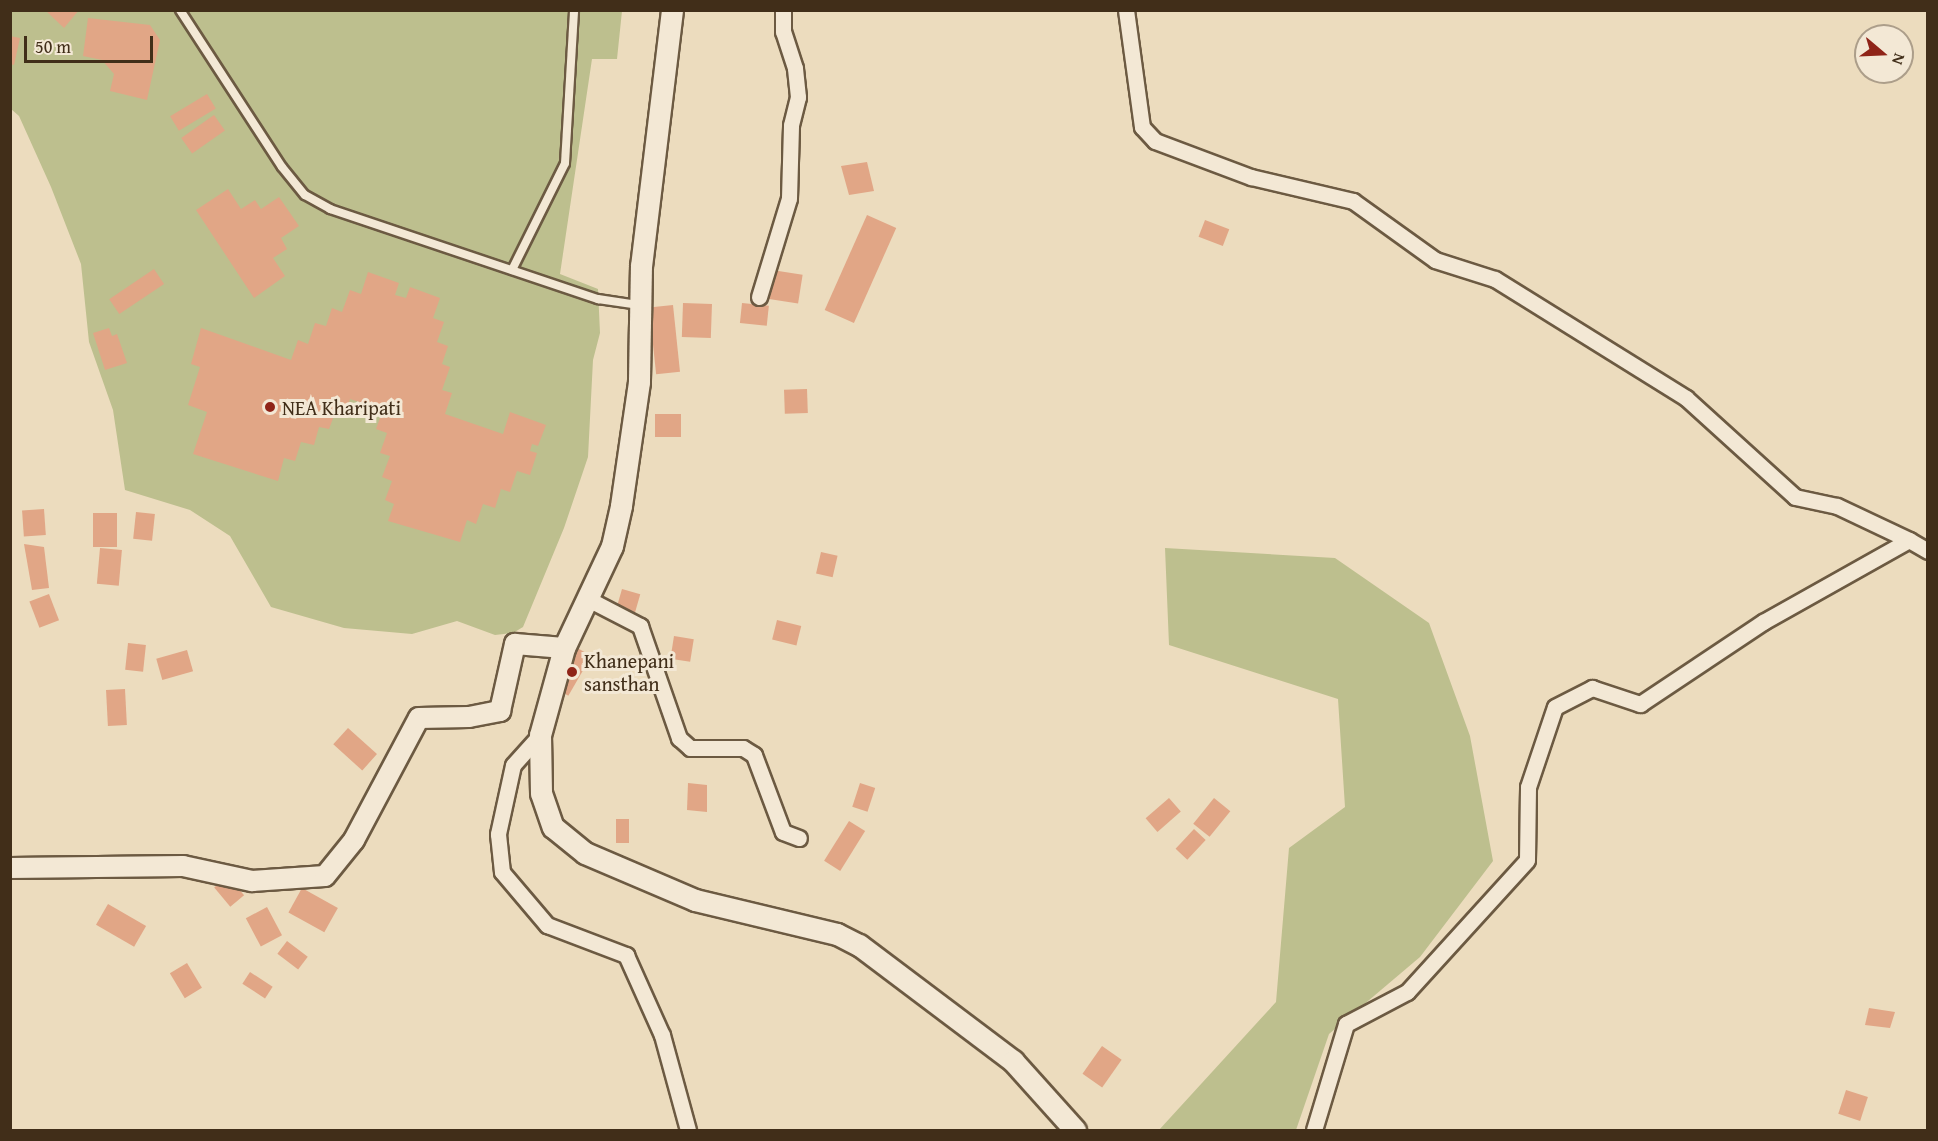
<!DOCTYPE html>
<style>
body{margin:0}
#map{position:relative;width:1938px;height:1141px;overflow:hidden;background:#ecdcbe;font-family:"Gentium Book Plus",serif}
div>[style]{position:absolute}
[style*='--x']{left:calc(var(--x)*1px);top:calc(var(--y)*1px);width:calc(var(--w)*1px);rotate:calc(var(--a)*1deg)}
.green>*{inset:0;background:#bdbf8e}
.building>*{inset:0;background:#e1a686;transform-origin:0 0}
.roads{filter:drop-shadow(2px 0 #6c5a42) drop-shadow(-2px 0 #6c5a42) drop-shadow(0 2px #6c5a42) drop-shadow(0 -2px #6c5a42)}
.service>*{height:8px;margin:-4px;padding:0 4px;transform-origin:4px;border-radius:4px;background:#f3e8d5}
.minor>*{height:15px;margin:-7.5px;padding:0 7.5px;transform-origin:7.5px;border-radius:7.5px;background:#f3e8d5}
.tertiary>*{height:20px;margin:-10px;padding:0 10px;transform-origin:10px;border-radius:10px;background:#f3e8d5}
.secondary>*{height:21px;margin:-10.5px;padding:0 10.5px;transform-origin:10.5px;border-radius:10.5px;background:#f3e8d5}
.dots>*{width:16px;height:16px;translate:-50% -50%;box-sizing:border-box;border:3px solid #f3e8d5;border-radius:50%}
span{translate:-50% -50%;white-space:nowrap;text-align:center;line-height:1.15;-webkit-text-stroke:6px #f3e8d5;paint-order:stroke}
.poi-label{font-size:20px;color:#412e19}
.left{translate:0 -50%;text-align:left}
.frame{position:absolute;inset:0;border:12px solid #412e19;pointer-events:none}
.north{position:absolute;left:1854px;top:24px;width:60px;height:60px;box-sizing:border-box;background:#f3e8d5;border:2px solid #ac9e8a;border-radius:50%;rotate:109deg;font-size:16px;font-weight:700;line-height:24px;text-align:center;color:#412e19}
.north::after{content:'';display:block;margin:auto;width:21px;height:27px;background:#8f2418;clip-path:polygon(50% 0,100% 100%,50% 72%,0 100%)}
.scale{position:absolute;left:24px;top:36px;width:129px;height:27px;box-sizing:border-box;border:3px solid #412e19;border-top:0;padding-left:8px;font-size:18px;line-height:21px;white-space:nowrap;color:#412e19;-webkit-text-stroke:4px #f3e8d5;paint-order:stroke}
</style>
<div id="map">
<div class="green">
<div style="clip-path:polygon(10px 11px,622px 11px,617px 59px,592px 59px,560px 274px,598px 289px,600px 333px,593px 360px,588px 457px,564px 528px,523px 627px,513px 633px,495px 635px,457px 621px,412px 634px,344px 628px,271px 607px,230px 536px,190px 510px,125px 490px,113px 410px,89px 342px,81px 264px,51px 187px,19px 116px,11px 109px)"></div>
<div style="clip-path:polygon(1165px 548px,1335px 558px,1429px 623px,1470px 736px,1493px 861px,1420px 957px,1329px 1034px,1296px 1130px,1159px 1130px,1276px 1002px,1289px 848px,1345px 807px,1338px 699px,1169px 645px)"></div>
</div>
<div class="building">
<div style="clip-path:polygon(45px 10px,79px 10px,64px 28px)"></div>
<div style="clip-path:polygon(88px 18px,150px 25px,160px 40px,147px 100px,110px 91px,114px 74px,102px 60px,83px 56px)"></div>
<div style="clip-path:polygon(10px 36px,20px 38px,14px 65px,10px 64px)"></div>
<div style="left:207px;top:94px;width:17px;height:43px;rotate:59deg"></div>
<div style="left:214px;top:115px;width:19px;height:40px;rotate:55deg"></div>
<div style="clip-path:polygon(867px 162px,874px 191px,849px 195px,841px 166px)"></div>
<div style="clip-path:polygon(228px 189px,241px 209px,255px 200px,261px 209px,279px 197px,299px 226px,281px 238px,287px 249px,273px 258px,285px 276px,254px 298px,196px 210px)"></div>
<div style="left:867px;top:215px;width:32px;height:104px;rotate:24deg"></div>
<div style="left:1205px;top:220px;width:26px;height:18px;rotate:21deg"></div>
<div style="left:154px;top:269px;width:18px;height:54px;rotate:56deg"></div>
<div style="left:772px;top:270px;width:31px;height:29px;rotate:9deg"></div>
<div style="clip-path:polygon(368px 272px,399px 283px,395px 295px,406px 298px,410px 287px,440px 298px,433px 318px,444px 322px,437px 342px,448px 346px,442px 364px,450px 367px,442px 390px,452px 393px,445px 414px,503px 434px,510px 412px,546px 425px,538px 446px,532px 444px,530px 451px,537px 453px,530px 475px,517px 471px,510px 492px,501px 489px,495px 508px,483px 504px,476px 524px,467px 520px,460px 542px,388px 521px,394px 504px,385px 500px,392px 481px,382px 477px,390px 456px,380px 453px,387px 433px,376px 429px,383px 410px,350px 399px,346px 412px,337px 408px,329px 429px,319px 427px,314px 445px,301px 442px,295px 461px,284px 458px,278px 481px,193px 454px,207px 412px,188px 405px,200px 367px,191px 364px,201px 328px,291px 360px,298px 340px,308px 344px,315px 323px,326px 326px,332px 308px,342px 312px,350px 290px,361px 294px)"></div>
<div style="left:683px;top:303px;width:29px;height:34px;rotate:2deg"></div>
<div style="left:742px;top:303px;width:27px;height:20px;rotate:6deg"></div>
<div style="left:673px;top:305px;width:67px;height:24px;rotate:84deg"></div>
<div style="clip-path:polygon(109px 328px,112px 336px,117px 334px,127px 363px,105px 370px,93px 333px)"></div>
<div style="left:807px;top:389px;width:24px;height:23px;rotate:88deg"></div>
<div style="left:655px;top:414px;width:26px;height:23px"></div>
<div style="left:44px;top:509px;width:26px;height:22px;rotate:86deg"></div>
<div style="left:136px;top:512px;width:19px;height:27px;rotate:6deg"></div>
<div style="left:93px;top:513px;width:24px;height:34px"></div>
<div style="clip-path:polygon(24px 544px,44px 547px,49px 588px,32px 590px)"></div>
<div style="left:100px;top:548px;width:22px;height:36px;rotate:5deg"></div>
<div style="left:821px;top:552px;width:17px;height:22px;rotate:13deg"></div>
<div style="left:622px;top:589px;width:19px;height:23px;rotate:16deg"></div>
<div style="left:49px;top:594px;width:28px;height:21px;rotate:69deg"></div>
<div style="left:777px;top:620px;width:25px;height:20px;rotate:14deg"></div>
<div style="left:674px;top:636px;width:20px;height:23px;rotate:9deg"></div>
<div style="left:128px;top:643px;width:18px;height:27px;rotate:6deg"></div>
<div style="left:574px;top:646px;width:20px;height:46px;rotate:30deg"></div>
<div style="left:187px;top:650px;width:22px;height:32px;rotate:74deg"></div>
<div style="left:125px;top:689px;width:36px;height:19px;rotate:87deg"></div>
<div style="left:348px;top:728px;width:39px;height:22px;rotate:42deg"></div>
<div style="clip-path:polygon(688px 783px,707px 785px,707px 812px,687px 810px)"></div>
<div style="left:860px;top:783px;width:16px;height:25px;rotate:18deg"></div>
<div style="left:1169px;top:798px;width:18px;height:31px;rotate:49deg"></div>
<div style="left:1214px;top:798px;width:21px;height:33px;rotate:39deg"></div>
<div style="left:616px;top:819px;width:13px;height:24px"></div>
<div style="left:849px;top:821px;width:19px;height:47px;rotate:32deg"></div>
<div style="left:1194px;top:829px;width:16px;height:27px;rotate:43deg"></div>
<div style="left:228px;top:876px;width:25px;height:18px;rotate:50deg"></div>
<div style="left:302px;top:888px;width:41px;height:28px;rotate:29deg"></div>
<div style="left:108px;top:904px;width:44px;height:24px;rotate:30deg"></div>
<div style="left:267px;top:907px;width:32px;height:24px;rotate:62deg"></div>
<div style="left:287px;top:941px;width:26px;height:16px;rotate:37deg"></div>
<div style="left:187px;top:963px;width:29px;height:20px;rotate:59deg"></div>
<div style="left:250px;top:972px;width:27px;height:14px;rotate:33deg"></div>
<div style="clip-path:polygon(1869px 1008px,1895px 1012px,1890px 1028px,1865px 1025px)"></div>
<div style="left:1102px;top:1046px;width:24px;height:34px;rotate:35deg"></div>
<div style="left:1846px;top:1090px;width:23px;height:25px;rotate:18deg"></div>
</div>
<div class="roads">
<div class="service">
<div style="--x:180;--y:10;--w:187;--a:57"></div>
<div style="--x:282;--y:167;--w:36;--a:51"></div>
<div style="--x:305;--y:195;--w:29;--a:29"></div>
<div style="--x:330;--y:209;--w:283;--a:18.6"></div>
<div style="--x:598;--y:299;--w:40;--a:8.5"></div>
<div style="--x:512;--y:270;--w:119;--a:-63.6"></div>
<div style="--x:565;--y:163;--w:153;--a:-86.6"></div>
</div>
<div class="minor">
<div style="--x:1126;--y:10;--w:118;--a:82.2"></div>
<div style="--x:1142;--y:127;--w:19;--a:47"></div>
<div style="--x:1155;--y:141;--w:103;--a:20.6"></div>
<div style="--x:1251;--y:177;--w:105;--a:13.2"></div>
<div style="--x:1353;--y:201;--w:101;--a:35.7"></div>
<div style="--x:1435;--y:260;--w:63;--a:17.6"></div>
<div style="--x:1495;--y:279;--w:225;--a:31.9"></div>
<div style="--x:1686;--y:398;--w:147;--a:42.2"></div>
<div style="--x:1795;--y:497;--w:43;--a:12.1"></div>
<div style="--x:1837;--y:506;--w:80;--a:25.3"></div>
<div style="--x:759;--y:297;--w:103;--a:-73.1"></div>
<div style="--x:789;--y:198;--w:73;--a:-88.4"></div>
<div style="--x:791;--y:125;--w:29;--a:-76"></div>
<div style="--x:798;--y:97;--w:29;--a:-96"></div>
<div style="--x:795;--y:68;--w:38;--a:-108"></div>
<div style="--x:783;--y:32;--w:22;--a:-90"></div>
<div style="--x:588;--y:599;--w:59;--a:27.4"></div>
<div style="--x:640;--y:626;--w:119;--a:70.8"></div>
<div style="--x:679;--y:738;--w:15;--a:42"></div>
<div style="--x:690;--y:748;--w:53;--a:0"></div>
<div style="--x:743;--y:748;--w:13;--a:32"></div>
<div style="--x:754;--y:755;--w:82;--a:69.4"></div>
<div style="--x:783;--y:832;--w:17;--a:21"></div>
<div style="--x:540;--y:735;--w:40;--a:132"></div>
<div style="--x:513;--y:765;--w:71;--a:102.3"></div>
<div style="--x:498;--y:834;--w:38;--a:84"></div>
<div style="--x:502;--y:872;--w:70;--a:49.7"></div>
<div style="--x:547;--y:925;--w:85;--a:20.8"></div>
<div style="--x:626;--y:955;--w:88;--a:65.8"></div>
<div style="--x:662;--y:1035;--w:98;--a:74.7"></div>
<div style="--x:1314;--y:1130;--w:111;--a:-73.2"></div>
<div style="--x:1346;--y:1024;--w:69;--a:-27.7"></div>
<div style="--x:1407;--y:992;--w:178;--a:-47.7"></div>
<div style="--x:1527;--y:860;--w:73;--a:-89.2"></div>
<div style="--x:1528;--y:787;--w:84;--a:-71.4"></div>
<div style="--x:1555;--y:707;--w:42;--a:-27.2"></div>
<div style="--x:1592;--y:688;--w:51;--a:18.4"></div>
<div style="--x:1640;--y:704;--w:148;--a:-33.7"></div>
<div style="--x:1763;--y:622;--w:167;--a:-29.3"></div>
<div style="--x:1909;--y:540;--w:22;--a:30"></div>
</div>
<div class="tertiary">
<div style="--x:10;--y:868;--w:173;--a:-0.7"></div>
<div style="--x:183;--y:866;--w:71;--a:12.3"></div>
<div style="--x:252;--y:881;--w:73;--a:-3.9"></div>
<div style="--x:325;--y:876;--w:46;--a:-51.1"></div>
<div style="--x:354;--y:840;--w:138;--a:-62"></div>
<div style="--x:419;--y:718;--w:50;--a:-1.1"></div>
<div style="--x:469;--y:717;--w:32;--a:-11"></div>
<div style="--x:500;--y:711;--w:69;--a:-77.4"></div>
<div style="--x:515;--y:644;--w:49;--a:4.7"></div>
</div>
<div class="secondary">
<div style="--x:672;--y:10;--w:257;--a:96.9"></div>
<div style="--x:641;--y:265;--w:117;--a:91"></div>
<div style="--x:639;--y:382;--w:125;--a:98.3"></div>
<div style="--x:621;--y:506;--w:41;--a:102.7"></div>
<div style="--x:612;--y:546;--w:113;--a:115.2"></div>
<div style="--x:564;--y:648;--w:90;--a:105.4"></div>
<div style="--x:540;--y:735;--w:58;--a:89"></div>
<div style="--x:541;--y:793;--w:36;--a:71"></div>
<div style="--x:553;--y:827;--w:41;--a:39.1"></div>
<div style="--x:585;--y:853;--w:120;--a:23.1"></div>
<div style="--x:695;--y:900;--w:146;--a:13.5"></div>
<div style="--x:837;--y:934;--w:25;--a:27"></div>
<div style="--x:859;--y:945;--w:193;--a:37"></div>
<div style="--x:1013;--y:1061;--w:93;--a:48.1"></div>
</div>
</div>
<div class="dots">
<div style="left:270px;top:407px;background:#8f2418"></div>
<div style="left:572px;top:672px;background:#8f2418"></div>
</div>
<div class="poi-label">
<span class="left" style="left:282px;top:407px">NEA Kharipati</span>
<span class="left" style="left:584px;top:672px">Khanepani<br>sansthan</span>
</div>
<div class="frame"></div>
<div class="north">N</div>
<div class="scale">50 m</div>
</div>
